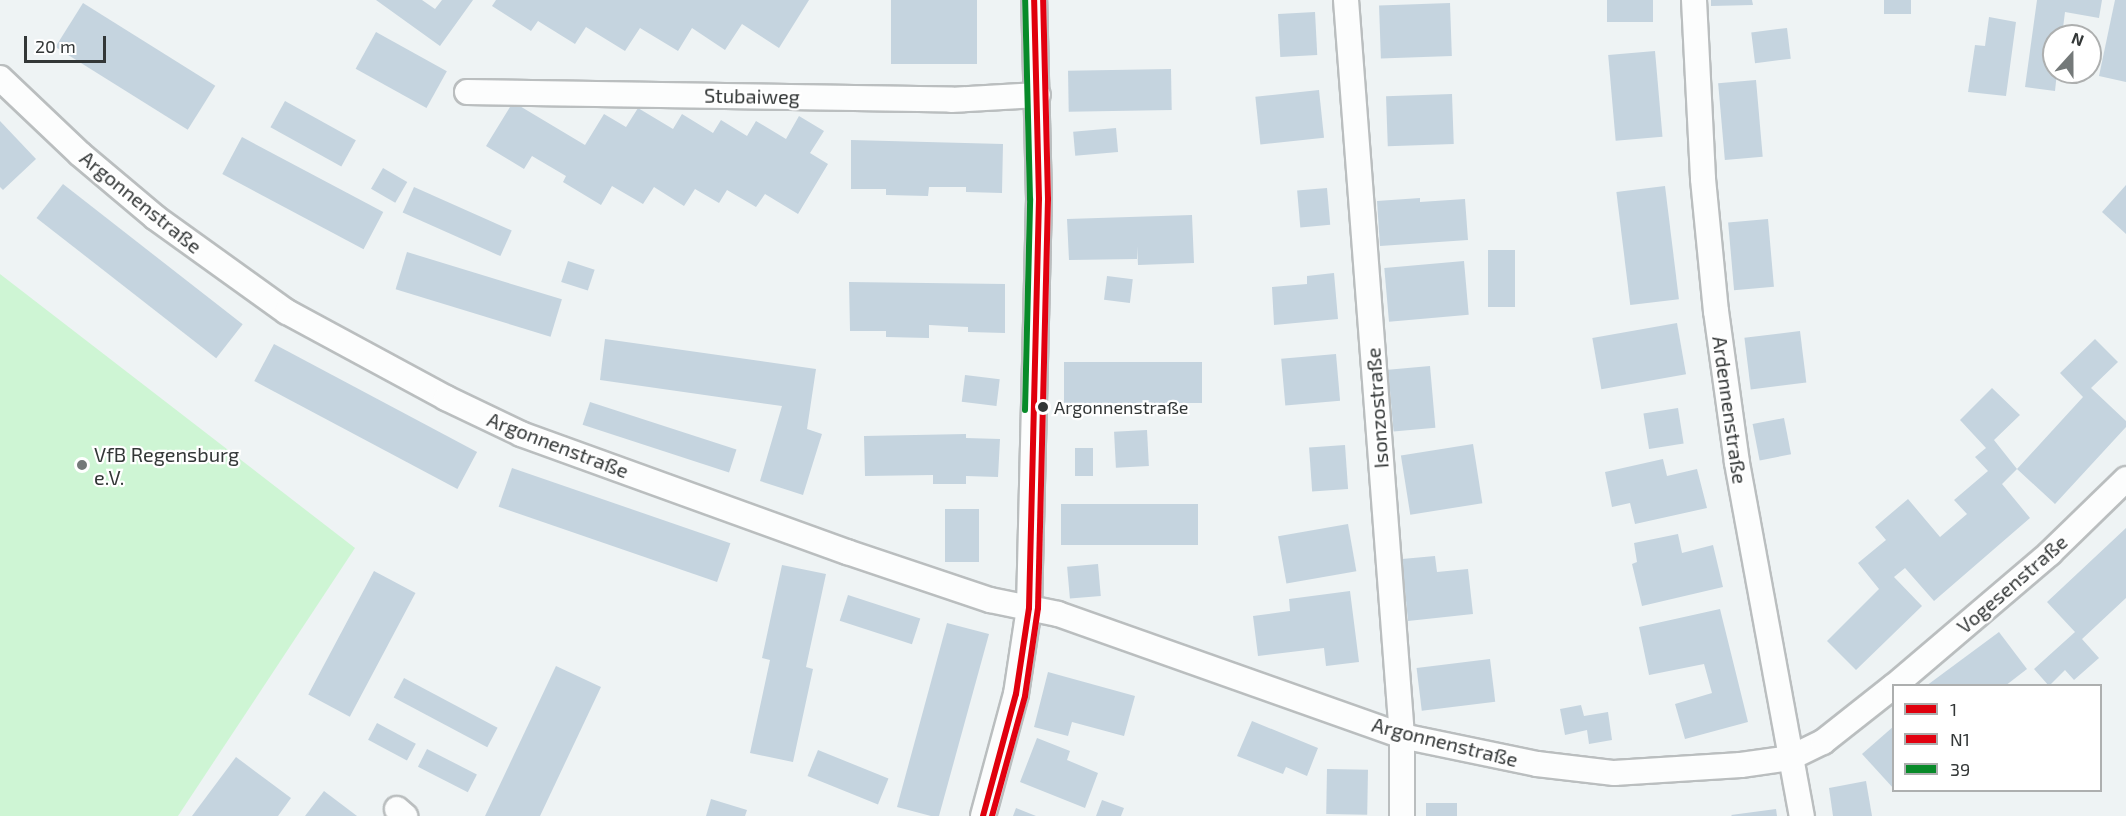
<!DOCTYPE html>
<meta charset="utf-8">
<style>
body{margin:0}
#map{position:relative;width:2126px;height:816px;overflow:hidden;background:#eef3f4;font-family:"Exo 2",sans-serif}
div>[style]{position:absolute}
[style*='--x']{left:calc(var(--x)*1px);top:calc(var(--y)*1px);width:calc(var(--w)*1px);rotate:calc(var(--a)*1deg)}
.green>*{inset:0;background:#cef5d4}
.building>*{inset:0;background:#c5d4df;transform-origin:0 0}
.roads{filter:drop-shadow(2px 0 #babebf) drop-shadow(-2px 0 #babebf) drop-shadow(0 2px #babebf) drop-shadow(0 -2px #babebf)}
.minor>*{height:24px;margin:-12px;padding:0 12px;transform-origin:12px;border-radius:12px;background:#fcfdfd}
.bus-1>*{height:6px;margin:-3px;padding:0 3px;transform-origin:3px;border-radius:3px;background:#e0000d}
.bus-2>*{height:6px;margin:-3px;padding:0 3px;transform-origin:3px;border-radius:3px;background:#e20110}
.bus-3>*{height:6px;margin:-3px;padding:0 3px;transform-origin:3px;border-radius:3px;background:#088a29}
.dots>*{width:16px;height:16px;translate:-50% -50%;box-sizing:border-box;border:3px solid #fff;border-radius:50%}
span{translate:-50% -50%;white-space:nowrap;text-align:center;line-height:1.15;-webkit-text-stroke:4.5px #fff;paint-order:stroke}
.bus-label{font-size:18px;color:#333737}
.left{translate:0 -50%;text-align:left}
.street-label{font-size:20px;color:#333737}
.poi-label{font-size:20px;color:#333737}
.legend{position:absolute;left:1892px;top:684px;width:210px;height:108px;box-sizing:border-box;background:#fff;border:2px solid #adafaf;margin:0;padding:8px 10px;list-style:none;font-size:18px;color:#333737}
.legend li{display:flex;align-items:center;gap:12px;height:30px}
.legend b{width:30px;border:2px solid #adafaf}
.north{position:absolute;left:2042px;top:24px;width:60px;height:60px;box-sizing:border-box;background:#fff;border:2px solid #adafaf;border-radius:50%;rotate:21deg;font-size:16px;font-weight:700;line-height:24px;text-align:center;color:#333737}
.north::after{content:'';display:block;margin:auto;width:21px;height:27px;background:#747979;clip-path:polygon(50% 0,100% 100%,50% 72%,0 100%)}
.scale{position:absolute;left:24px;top:36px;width:82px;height:27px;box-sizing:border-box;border:3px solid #333737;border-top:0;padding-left:8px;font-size:18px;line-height:21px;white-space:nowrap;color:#333737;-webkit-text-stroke:4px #fff;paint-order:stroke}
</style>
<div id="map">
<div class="green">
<div style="clip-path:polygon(0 274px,355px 548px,178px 816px,0 816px)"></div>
</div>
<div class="building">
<div style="clip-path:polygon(376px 0,422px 0,435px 9px,442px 0,473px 0,440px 46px)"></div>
<div style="clip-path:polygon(496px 0,809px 0,779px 48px,742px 24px,725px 50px,692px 28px,678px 51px,640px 28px,625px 51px,586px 27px,575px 44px,538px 21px,531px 31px,492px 6px)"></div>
<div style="left:891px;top:0;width:86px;height:64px"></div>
<div style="left:1607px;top:0;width:46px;height:22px"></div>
<div style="clip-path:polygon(1711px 0,1752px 0,1753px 5px,1711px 6px)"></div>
<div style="left:1884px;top:0;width:27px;height:14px"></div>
<div style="clip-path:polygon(2037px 0,2102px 0,2099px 18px,2065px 12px,2062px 36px,2054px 36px,2054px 72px,2057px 72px,2055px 91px,2025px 87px)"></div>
<div style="clip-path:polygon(2115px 0,2126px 0,2126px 82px,2099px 76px)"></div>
<div style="left:83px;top:3px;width:156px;height:52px;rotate:32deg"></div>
<div style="left:1450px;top:3px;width:53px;height:71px;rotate:88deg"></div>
<div style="left:1315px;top:12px;width:43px;height:37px;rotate:87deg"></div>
<div style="clip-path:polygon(1989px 17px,2016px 22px,2006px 96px,1968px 92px,1975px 45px,1985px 46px)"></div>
<div style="left:1787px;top:28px;width:31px;height:36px;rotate:83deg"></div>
<div style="left:376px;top:32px;width:81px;height:42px;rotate:29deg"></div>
<div style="left:1655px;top:51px;width:86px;height:47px;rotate:85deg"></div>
<div style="left:1171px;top:69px;width:41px;height:103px;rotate:89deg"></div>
<div style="left:1756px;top:80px;width:77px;height:38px;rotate:85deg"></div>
<div style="left:1319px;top:90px;width:48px;height:64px;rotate:84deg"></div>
<div style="left:1452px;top:94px;width:50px;height:66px;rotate:88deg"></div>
<div style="left:285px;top:101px;width:81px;height:30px;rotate:29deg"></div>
<div style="clip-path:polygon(513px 102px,585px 145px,604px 114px,626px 127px,638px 108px,673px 129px,682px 114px,713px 133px,721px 120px,747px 136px,756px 121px,786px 139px,799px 116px,824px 131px,810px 153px,828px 164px,798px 214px,765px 194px,756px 207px,727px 190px,719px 203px,695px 189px,684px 206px,654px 187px,643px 204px,612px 186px,601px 205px,563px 182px,566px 176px,532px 156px,524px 169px,486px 146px)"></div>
<div style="clip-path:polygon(0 121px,36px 159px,3px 190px,0 187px)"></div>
<div style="left:1116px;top:128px;width:24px;height:43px;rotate:85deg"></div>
<div style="left:242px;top:137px;width:160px;height:42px;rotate:28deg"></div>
<div style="clip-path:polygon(851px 140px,1003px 144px,1002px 193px,966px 192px,966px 187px,929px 187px,928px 196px,886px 195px,886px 189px,851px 189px)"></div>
<div style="left:383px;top:168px;width:28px;height:24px;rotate:30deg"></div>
<div style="left:63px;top:184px;width:228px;height:43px;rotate:38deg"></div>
<div style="clip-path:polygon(2126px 185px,2126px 234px,2102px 212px)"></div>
<div style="left:1665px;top:186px;width:114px;height:49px;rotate:83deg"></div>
<div style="left:414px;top:187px;width:107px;height:28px;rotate:24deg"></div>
<div style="left:1327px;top:188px;width:37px;height:30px;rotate:85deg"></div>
<div style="clip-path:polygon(1420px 198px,1420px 202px,1465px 199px,1468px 240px,1380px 246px,1377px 201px)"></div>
<div style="clip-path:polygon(1192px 215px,1194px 263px,1138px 265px,1137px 246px,1137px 259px,1069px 260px,1067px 219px)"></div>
<div style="left:1768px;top:219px;width:68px;height:40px;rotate:85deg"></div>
<div style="left:1488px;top:250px;width:27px;height:57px"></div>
<div style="left:407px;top:252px;width:162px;height:39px;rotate:17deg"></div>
<div style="left:568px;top:261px;width:28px;height:22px;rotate:18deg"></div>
<div style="left:1464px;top:261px;width:54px;height:80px;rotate:85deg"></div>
<div style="clip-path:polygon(1334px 273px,1338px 319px,1274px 325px,1272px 287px,1307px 284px,1307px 276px)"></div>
<div style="left:1107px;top:276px;width:26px;height:24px;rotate:7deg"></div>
<div style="clip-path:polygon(849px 282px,1005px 284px,1005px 333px,968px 332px,968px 327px,929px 325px,929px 338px,886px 337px,886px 331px,850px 331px)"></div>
<div style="left:1677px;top:323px;width:52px;height:86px;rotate:80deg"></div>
<div style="left:1800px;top:331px;width:52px;height:56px;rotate:83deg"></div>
<div style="clip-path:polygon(605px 339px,816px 369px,807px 429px,822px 434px,803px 495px,760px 481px,782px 406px,600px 380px)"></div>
<div style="clip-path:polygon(2095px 339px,2118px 362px,2091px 388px,2126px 421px,2126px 427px,2055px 504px,2017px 469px,2083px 397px,2060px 373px)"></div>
<div style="left:274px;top:344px;width:230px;height:42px;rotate:28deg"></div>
<div style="left:1336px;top:354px;width:47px;height:55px;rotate:85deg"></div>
<div style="left:1202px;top:362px;width:41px;height:138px;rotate:90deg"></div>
<div style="left:1430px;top:366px;width:62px;height:42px;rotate:85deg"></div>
<div style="left:965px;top:375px;width:35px;height:27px;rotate:7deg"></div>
<div style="clip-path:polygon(1992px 388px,2020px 415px,1994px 440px,2017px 469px,2002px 484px,2030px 518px,1934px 601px,1905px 568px,1894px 577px,1922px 606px,1856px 670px,1827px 641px,1879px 589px,1858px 563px,1886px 540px,1875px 527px,1908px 499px,1940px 537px,1967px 514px,1954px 500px,1988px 471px,1975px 457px,1986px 448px,1960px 420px)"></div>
<div style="left:590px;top:402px;width:154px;height:24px;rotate:18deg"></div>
<div style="left:1678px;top:408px;width:36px;height:35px;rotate:81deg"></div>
<div style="left:1784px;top:418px;width:37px;height:32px;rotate:79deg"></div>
<div style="left:1147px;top:430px;width:36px;height:33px;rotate:87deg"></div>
<div style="clip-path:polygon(966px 434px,966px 438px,1000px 439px,998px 477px,966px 476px,966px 484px,933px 484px,933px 475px,865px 476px,864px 436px)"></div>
<div style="left:1473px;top:444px;width:60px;height:73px;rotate:81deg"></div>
<div style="left:1345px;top:445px;width:44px;height:36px;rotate:86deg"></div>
<div style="left:1075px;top:448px;width:18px;height:28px"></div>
<div style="clip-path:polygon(1663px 459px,1667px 476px,1697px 469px,1707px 508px,1635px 524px,1630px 503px,1612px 507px,1605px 472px)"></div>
<div style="left:512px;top:468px;width:231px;height:41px;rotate:19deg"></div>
<div style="left:1198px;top:504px;width:41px;height:137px;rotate:90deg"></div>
<div style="left:945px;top:509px;width:34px;height:53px"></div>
<div style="left:1348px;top:524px;width:48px;height:71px;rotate:80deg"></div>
<div style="clip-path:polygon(2126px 528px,2126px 598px,2082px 639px,2099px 658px,2074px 680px,2065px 670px,2049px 686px,2034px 669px,2075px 632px,2047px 602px)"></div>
<div style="clip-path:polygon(1678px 534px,1682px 553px,1713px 545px,1723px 587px,1642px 606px,1632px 564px,1637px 562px,1634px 543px)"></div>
<div style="clip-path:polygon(1435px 556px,1437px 572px,1468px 569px,1473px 614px,1408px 621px,1402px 559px)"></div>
<div style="left:1098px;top:564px;width:32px;height:31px;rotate:85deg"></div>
<div style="clip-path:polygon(782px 565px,826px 574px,806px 667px,813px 669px,793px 762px,750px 753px,770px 660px,762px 658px)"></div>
<div style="left:374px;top:571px;width:47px;height:140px;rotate:28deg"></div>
<div style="clip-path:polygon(1350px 591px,1359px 662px,1326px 666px,1324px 648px,1258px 656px,1253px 616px,1290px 611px,1289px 599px)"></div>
<div style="left:848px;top:595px;width:76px;height:27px;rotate:18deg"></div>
<div style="clip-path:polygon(1720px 609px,1748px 722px,1685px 739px,1675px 704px,1712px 693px,1704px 664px,1649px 675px,1639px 627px)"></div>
<div style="clip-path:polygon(947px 623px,989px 634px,939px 816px,931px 816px,897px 807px)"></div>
<div style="clip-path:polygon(1999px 632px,2027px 669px,2005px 686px,1926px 686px)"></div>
<div style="left:1490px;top:659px;width:43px;height:74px;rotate:83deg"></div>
<div style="clip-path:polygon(556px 666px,601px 687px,540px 816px,485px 816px)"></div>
<div style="clip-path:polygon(1048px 672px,1135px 696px,1124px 736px,1072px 722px,1068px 736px,1034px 727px)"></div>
<div style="left:404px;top:678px;width:106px;height:22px;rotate:28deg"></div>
<div style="clip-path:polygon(1581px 705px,1584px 716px,1608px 712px,1612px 740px,1589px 744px,1587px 730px,1565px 735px,1560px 709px)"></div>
<div style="clip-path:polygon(1252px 721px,1318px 748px,1307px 776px,1286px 767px,1283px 774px,1237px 756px)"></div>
<div style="left:377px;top:723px;width:44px;height:19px;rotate:28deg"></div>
<div style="clip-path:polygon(1894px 726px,1894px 789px,1862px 754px)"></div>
<div style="clip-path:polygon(1037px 738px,1070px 751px,1067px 760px,1098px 773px,1085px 808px,1020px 782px)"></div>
<div style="left:427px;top:749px;width:56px;height:20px;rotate:27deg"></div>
<div style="left:818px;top:750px;width:76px;height:28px;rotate:22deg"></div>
<div style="clip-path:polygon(236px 757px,291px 798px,278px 816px,192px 816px)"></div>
<div style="left:1327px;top:769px;width:41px;height:45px;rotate:1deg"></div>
<div style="clip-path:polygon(1866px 781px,1872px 816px,1833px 816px,1829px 788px)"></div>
<div style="clip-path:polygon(324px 791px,357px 816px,305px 816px)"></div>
<div style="clip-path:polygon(711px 799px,747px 810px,745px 816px,706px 816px)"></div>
<div style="clip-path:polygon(1102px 800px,1124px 808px,1121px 816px,1096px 816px)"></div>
<div style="left:1426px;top:803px;width:31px;height:13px"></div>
<div style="clip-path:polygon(1016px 808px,1036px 816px,1013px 816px)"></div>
<div style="clip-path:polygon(1776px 809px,1777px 816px,1732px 816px,1731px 815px)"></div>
</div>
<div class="roads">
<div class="minor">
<div style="--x:1346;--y:0;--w:738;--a:85.65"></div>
<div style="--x:1402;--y:736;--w:80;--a:90"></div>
<div style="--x:1694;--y:0;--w:179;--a:87.1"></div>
<div style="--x:1703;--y:179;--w:133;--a:84.4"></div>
<div style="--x:1716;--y:311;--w:153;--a:82.1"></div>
<div style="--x:1737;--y:463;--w:359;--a:79.6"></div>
<div style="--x:0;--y:78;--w:110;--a:43.5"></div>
<div style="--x:80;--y:154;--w:99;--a:40.1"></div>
<div style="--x:156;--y:218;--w:161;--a:35.7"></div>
<div style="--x:287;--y:312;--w:181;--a:28.4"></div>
<div style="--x:446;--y:398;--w:83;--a:25.6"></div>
<div style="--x:521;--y:434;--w:347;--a:19.9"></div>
<div style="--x:847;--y:552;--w:151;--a:18.6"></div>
<div style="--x:990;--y:600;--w:69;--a:11.6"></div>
<div style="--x:1058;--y:614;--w:365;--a:19.5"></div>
<div style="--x:1402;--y:736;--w:138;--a:11.7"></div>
<div style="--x:1537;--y:764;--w:78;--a:6.7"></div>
<div style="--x:1614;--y:773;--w:127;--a:-3.6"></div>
<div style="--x:1741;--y:765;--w:49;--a:-8.1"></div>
<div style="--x:1790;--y:758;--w:37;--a:-26"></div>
<div style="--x:1823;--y:742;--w:90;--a:-38.3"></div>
<div style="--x:467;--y:92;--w:484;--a:0.9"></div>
<div style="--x:951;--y:100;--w:87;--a:-3.3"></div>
<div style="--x:1894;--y:686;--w:205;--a:-40.4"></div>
<div style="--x:2050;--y:553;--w:106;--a:-44.2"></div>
<div style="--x:397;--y:809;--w:11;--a:41"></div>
<div style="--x:983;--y:816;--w:126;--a:-74.9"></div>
<div style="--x:1016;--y:694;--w:87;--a:-81.4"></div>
<div style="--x:1029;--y:608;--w:409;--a:-88.6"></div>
<div style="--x:1039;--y:199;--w:199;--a:-91.4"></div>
</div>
</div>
<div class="bus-1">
<div style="--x:983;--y:816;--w:126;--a:-74.9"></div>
<div style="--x:1016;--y:694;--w:87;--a:-81.4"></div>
<div style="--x:1029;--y:608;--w:409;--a:-88.6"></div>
<div style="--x:1039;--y:199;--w:199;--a:-91.4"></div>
</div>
<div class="bus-2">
<div style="--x:992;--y:816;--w:124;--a:-74.6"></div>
<div style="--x:1025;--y:696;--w:89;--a:-81.6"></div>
<div style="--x:1038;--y:608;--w:409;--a:-88.6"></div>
<div style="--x:1048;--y:199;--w:199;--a:-91.4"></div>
</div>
<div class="bus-3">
<div style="--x:1025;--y:410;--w:211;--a:-88.6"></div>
<div style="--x:1030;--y:199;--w:199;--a:-91.4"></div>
</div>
<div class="dots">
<div style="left:1043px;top:407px;background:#333737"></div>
<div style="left:82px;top:465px;background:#747979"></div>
</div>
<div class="bus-label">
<span class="left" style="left:1054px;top:407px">Argonnenstraße</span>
</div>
<div class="street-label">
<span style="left:752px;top:96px;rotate:1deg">Stubaiweg</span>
<span style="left:141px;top:202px;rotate:39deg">Argonnenstraße</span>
<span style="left:1377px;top:408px;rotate:-94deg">Isonzostraße</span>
<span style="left:1730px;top:410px;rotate:82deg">Ardennenstraße</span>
<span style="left:558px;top:445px;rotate:21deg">Argonnenstraße</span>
<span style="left:2012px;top:584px;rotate:-41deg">Vogesenstraße</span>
<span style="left:1445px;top:742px;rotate:14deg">Argonnenstraße</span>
</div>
<div class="poi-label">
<span class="left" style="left:94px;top:466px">VfB Regensburg<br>e.V.</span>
</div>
<ul class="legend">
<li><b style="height:8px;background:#e0000d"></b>1</li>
<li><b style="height:8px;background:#e20110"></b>N1</li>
<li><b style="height:8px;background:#088a29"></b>39</li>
</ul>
<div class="north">N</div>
<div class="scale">20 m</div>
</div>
